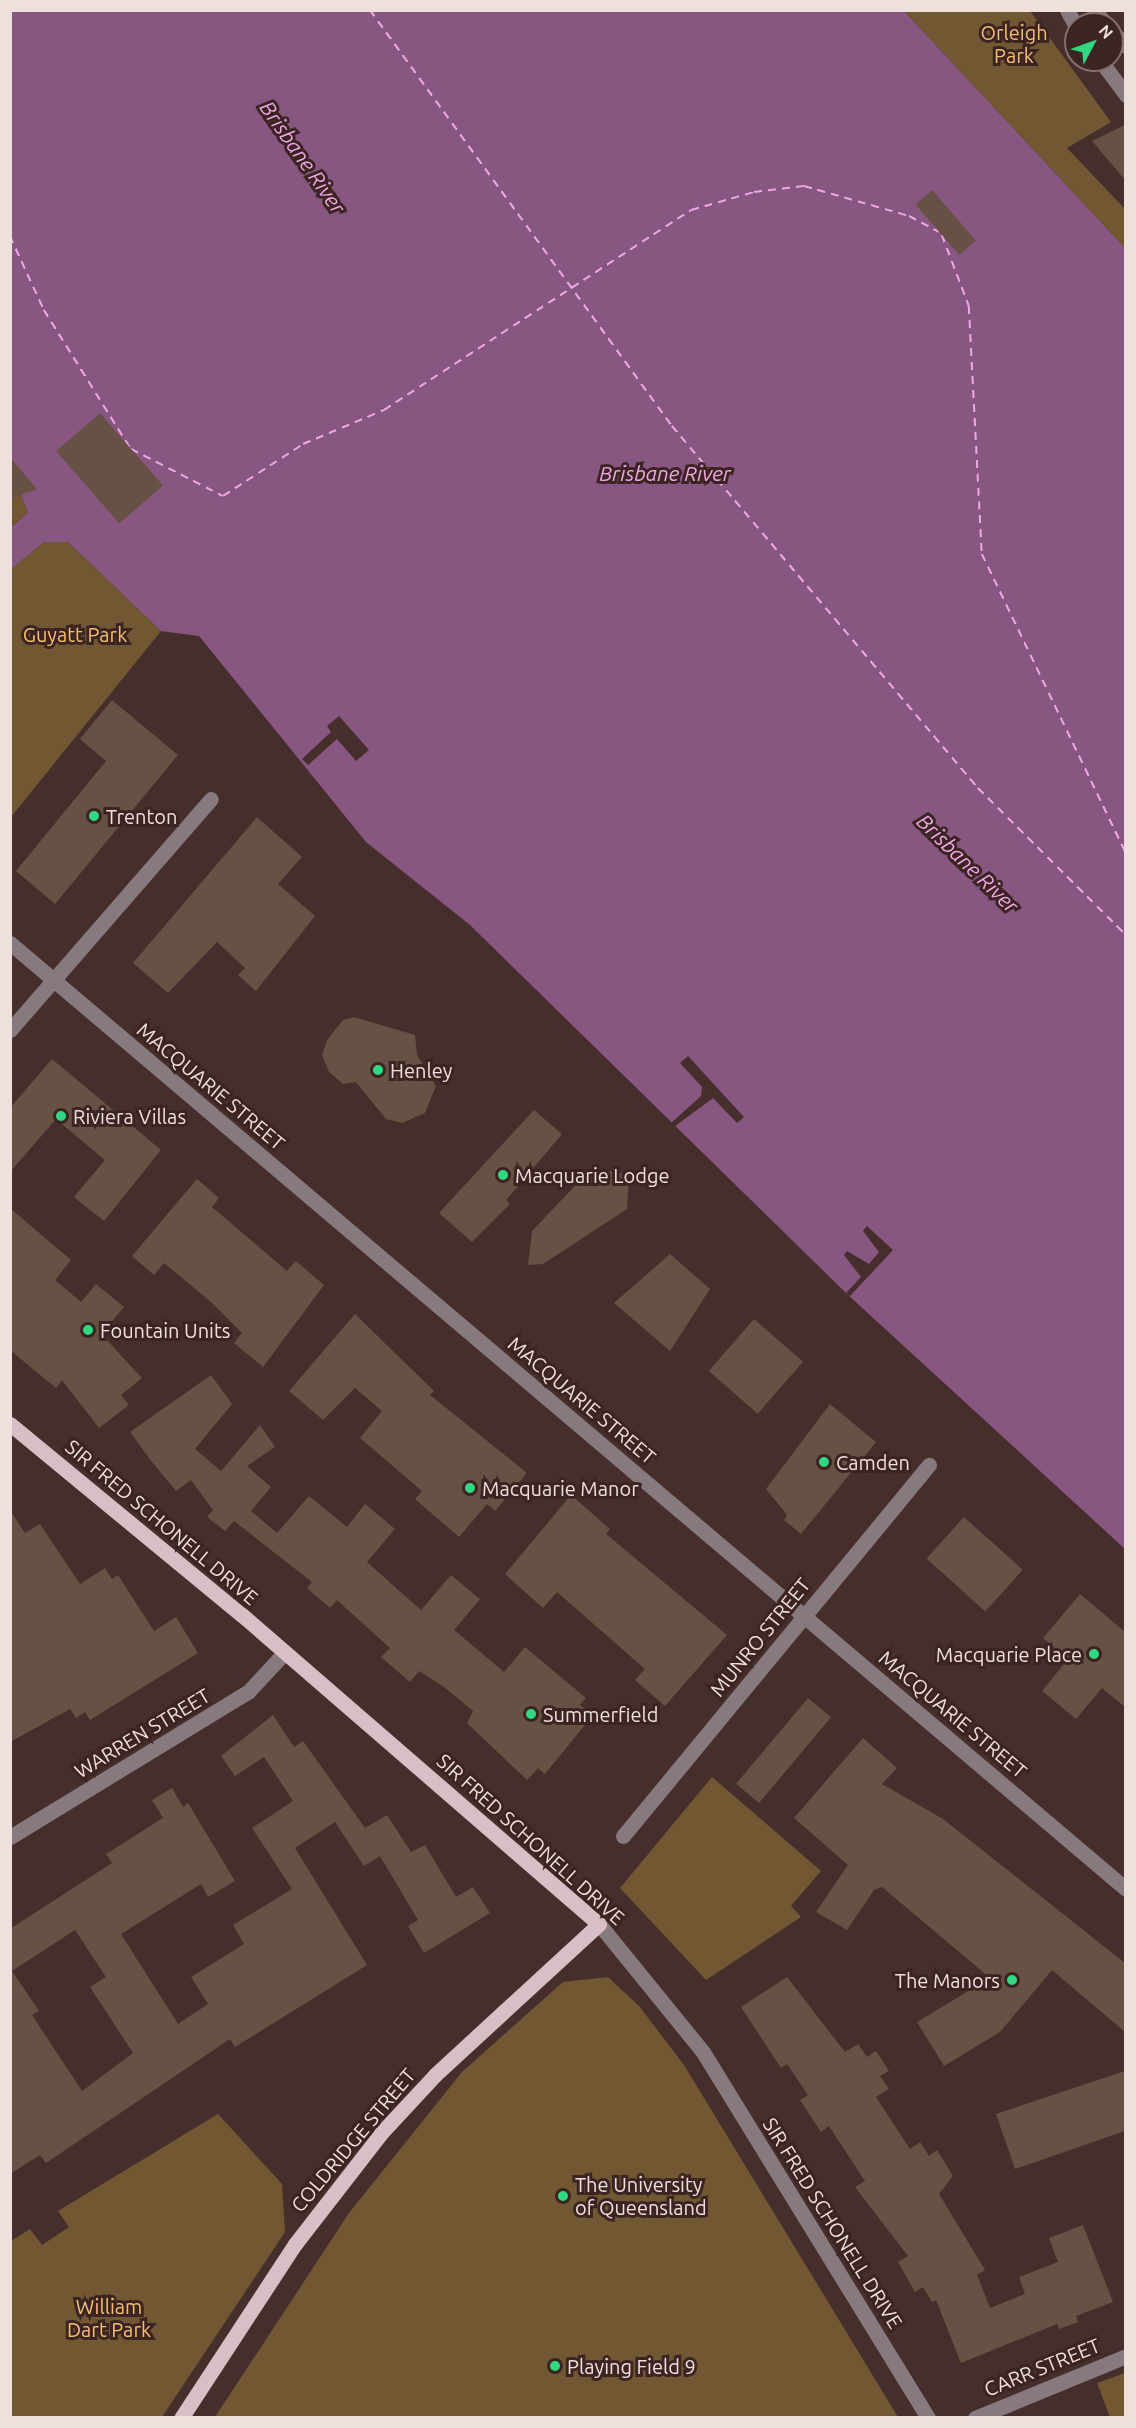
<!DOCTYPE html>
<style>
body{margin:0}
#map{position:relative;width:1136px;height:2428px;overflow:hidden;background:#462e2c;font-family:Ubuntu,sans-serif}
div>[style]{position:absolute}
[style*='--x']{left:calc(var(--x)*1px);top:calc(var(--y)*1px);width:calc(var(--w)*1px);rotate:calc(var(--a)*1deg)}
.green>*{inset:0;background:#715833}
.water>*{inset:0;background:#885781}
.pier>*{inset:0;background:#462e2c}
.ferry>*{height:1.5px;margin-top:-0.75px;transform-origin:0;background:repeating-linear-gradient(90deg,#efa7e5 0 8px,transparent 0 14px)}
.building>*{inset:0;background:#675144;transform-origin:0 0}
.minor>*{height:15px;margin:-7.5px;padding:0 7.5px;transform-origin:7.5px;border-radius:7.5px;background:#877a7e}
.major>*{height:15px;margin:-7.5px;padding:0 7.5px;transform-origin:7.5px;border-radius:7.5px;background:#d8bfc6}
.dots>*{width:16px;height:16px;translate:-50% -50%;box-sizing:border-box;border:3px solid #3b2422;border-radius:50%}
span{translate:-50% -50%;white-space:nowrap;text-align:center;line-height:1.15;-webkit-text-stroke:6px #3b2422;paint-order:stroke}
.park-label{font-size:20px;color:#f5bf6e}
.poi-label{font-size:20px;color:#efdfdd}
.left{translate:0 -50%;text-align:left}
.right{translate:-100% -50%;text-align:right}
.street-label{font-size:20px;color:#efdfdd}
.water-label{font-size:21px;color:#efa7e5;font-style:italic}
.frame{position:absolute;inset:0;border:12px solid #efdfdd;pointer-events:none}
.north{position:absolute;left:1064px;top:12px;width:60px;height:60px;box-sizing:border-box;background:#3b2422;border:2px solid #836f6d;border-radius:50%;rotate:49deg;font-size:16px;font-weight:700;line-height:24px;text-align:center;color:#efdfdd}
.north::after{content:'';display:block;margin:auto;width:21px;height:27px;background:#30d882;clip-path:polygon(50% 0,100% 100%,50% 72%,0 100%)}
</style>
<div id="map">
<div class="green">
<div style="clip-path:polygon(904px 11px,1030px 11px,1111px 122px,1067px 148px,1125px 209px,1125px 248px)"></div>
<div style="clip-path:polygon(10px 468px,28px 512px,11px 528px,10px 528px)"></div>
<div style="clip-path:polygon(44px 542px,68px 542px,161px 631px,11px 817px,11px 569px)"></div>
<div style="clip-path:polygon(712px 1777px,821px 1871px,791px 1906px,801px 1917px,706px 1980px,620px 1888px)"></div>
<div style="clip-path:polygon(608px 1977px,639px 2006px,684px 2065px,898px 2417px,215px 2417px,349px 2213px,462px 2072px,563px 1982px)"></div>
<div style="clip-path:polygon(218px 2114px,282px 2184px,285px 2232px,162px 2417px,11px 2417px,11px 2241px,30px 2229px,42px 2245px,69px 2227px,58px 2211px)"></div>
<div style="clip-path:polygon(1125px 2373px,1125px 2417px,1110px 2417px,1097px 2383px)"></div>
</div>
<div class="water">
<div style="clip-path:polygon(11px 11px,904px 11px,1125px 248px,1125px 1549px,847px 1294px,470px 925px,366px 842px,199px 636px,161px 631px,68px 542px,44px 542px,11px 569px,11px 528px,28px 512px,10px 468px)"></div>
</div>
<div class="pier">
<div style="clip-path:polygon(339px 716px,369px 750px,356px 761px,337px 739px,308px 765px,302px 759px,331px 732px,327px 726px)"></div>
<div style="clip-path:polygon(688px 1056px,744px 1117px,737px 1123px,713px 1098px,674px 1127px,671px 1123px,701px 1096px,702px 1087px,680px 1063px)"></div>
<div style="clip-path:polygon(867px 1226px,893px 1250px,850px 1296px,846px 1293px,861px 1277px,844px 1255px,847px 1251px,869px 1264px,879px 1252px,863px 1231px)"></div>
</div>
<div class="ferry">
<div style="--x:370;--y:10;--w:514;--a:54.02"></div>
<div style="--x:672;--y:426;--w:474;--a:49.8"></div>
<div style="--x:978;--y:788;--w:209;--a:44.8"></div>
<div style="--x:942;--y:235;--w:76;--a:69.2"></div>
<div style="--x:969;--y:306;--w:248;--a:87"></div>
<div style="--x:982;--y:554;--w:332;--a:64.3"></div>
<div style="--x:10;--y:236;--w:81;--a:65.3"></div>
<div style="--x:44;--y:310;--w:164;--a:58"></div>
<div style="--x:131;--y:449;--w:103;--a:27.1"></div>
<div style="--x:223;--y:496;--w:95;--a:-33"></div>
<div style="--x:303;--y:444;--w:88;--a:-22.8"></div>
<div style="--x:384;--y:410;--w:366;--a:-33.1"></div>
<div style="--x:691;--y:210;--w:66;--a:-15.9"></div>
<div style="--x:754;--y:192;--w:50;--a:-6.8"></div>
<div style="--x:804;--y:186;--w:109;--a:15.9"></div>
<div style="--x:909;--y:216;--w:34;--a:28"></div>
</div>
<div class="building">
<div style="clip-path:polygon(1125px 125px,1125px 180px,1092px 141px)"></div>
<div style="left:932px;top:190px;width:67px;height:22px;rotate:49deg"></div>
<div style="left:100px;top:413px;width:96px;height:58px;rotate:49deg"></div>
<div style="clip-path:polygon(10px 457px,37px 489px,10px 499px)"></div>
<div style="clip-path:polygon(112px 700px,178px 755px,55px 904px,16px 871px,106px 761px,80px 739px)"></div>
<div style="clip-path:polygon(257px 817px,302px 857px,278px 884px,315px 916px,256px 991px,238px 975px,245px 968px,217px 942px,168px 993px,133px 963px)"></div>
<div style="clip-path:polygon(354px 1017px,415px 1035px,417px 1055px,436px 1086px,425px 1113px,402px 1123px,386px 1119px,356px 1082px,343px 1084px,329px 1072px,322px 1055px,327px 1040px,343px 1020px)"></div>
<div style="clip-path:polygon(52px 1059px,161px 1150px,104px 1221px,74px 1197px,105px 1160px,56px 1119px,10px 1172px,10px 1108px)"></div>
<div style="clip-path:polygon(534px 1110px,562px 1134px,506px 1200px,510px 1204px,472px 1242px,439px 1213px)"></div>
<div style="clip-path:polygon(591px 1169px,629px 1174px,627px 1209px,543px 1264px,528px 1265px,532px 1231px)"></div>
<div style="clip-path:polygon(197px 1179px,219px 1198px,212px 1207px,287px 1271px,296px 1261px,324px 1285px,263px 1367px,234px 1343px,242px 1333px,211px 1302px,164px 1263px,154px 1275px,132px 1256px)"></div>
<div style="clip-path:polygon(10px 1208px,71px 1260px,55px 1280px,81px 1302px,96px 1284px,124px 1307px,101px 1334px,142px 1378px,121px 1395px,129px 1405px,99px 1428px,62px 1380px,56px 1388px,10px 1350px)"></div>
<div style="clip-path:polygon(670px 1254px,710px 1289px,670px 1351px,614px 1303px)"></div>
<div style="clip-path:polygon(355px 1314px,434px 1391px,430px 1395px,527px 1473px,495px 1511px,487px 1504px,459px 1537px,415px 1499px,422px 1491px,360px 1438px,382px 1411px,355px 1388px,323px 1420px,289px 1391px)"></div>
<div style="left:754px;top:1319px;width:65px;height:69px;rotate:41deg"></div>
<div style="clip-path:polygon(211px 1375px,232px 1404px,195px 1449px,221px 1471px,260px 1425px,275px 1447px,247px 1466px,271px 1487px,251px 1511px,277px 1533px,309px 1496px,347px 1527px,365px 1504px,395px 1529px,367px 1562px,421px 1610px,451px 1575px,480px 1599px,454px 1630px,504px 1672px,525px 1647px,586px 1698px,580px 1705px,593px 1715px,545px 1774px,538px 1768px,527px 1780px,467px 1723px,473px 1711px,444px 1687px,419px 1671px,410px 1682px,381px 1657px,390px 1648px,337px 1600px,330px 1608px,307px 1588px,312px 1582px,234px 1521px,225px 1531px,207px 1517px,213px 1510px,191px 1480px,176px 1491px,152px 1462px,130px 1432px)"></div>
<div style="clip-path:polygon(830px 1404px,876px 1442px,801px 1534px,784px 1520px,787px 1515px,766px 1489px)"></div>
<div style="clip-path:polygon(571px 1495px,610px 1529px,606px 1534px,727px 1635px,665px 1706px,635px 1680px,645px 1669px,557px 1592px,543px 1608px,505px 1574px)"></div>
<div style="clip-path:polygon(10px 1510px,25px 1533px,40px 1524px,80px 1584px,105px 1568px,112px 1579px,118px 1575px,154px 1631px,176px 1617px,198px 1653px,90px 1720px,85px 1712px,76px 1718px,70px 1709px,10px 1742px)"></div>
<div style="left:964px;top:1517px;width:79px;height:56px;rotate:42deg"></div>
<div style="clip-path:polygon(1080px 1594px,1125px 1632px,1125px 1707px,1102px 1688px,1076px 1719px,1042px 1691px,1068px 1659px,1043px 1638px)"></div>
<div style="left:808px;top:1698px;width:30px;height:112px;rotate:40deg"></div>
<div style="clip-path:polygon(evenodd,273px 1715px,294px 1747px,303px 1741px,365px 1828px,387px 1815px,411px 1852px,425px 1845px,456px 1897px,473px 1887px,490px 1913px,424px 1953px,408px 1926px,418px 1920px,380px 1856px,364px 1866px,335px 1822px,295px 1848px,367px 1965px,235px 2047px,230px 2039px,46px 2163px,40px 2155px,10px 2174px,10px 1929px,112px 1863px,106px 1854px,163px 1818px,152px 1800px,172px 1788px,183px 1807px,188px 1803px,235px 1881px,208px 1897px,201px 1884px,121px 1934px,178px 2024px,208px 2004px,191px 1977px,244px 1944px,233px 1925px,292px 1889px,252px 1828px,293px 1801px,264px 1757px,235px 1776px,221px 1756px,273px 1715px,75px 1930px,106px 1977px,90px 1987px,133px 2053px,82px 2091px,32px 2015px,39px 2011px,12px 1971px,75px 1930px)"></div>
<div style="clip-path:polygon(863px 1738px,897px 1768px,882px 1784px,943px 1819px,1125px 1963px,1125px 2032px,1052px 1970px,1000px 2032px,944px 2066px,917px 2022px,990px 1978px,882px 1887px,874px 1890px,847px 1930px,816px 1912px,848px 1865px,794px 1818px)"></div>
<div style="clip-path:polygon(787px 1977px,845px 2052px,858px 2044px,867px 2057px,876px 2051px,889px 2071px,880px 2076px,889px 2089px,876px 2097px,910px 2149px,920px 2142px,929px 2156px,937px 2150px,953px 2176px,939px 2194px,985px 2270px,977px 2275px,990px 2308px,1025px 2294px,1019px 2277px,1058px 2262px,1049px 2238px,1083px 2225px,1113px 2302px,1076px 2316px,1078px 2322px,1059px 2329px,1057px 2324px,961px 2363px,936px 2300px,932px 2302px,923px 2287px,915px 2292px,898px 2262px,908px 2256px,855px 2187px,865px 2181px,829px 2126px,821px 2132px,800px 2100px,808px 2095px,787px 2064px,781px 2068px,741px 2007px)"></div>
<div style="clip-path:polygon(1125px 2071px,1125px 2131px,1015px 2169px,996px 2114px)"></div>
</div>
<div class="minor">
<div style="--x:1067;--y:10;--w:18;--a:61"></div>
<div style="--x:1094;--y:10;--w:18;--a:49"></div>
<div style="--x:1112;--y:31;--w:21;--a:47"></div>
<div style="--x:1100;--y:60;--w:44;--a:53.4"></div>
<div style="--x:10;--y:943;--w:1463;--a:40.29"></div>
<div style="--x:10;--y:1030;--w:306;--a:-49"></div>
<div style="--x:623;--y:1836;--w:481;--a:-50.5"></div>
<div style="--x:10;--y:1837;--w:279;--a:-31.4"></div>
<div style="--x:248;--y:1692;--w:54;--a:-47.2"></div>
<div style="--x:599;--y:1924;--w:165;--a:50.9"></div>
<div style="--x:703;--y:2052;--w:430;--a:58.4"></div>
<div style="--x:975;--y:2418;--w:163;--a:-22.3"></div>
</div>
<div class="major">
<div style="--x:10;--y:1424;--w:301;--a:39.5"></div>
<div style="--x:242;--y:1615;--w:472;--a:40.9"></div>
<div style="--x:599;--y:1924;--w:223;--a:137.4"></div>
<div style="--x:435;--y:2075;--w:78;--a:132.9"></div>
<div style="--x:382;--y:2132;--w:142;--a:127.8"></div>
<div style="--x:295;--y:2244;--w:208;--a:123.2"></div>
</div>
<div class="dots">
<div style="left:94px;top:816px;background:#30d882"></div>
<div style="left:378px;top:1070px;background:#30d882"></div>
<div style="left:61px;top:1116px;background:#30d882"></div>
<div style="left:503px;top:1175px;background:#30d882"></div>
<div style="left:88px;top:1330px;background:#30d882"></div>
<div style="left:824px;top:1462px;background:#30d882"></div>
<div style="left:470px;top:1488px;background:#30d882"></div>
<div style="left:1094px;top:1654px;background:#30d882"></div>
<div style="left:531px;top:1714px;background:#30d882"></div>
<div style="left:1012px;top:1980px;background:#30d882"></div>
<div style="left:563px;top:2196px;background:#30d882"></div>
<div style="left:555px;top:2366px;background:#30d882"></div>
</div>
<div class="park-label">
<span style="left:1014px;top:44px">Orleigh<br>Park</span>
<span style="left:75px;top:634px">Guyatt Park</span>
<span style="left:109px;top:2318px">William<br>Dart Park</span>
</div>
<div class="poi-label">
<span class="left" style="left:106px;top:816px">Trenton</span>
<span class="left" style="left:390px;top:1070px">Henley</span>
<span class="left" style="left:73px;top:1116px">Riviera Villas</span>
<span class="left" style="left:515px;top:1175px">Macquarie Lodge</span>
<span class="left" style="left:100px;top:1330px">Fountain Units</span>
<span class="left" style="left:836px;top:1462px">Camden</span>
<span class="left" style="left:482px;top:1488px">Macquarie Manor</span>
<span class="right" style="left:1082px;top:1654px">Macquarie Place</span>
<span class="left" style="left:543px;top:1714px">Summerfield</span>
<span class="right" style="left:1000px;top:1980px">The Manors</span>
<span class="left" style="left:575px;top:2196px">The University<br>of Queensland</span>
<span class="left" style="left:567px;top:2366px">Playing Field 9</span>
</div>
<div class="street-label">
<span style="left:211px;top:1086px;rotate:40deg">MACQUARIE STREET</span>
<span style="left:582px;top:1400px;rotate:40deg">MACQUARIE STREET</span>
<span style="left:162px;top:1522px;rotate:40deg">SIR FRED SCHONELL DRIVE</span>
<span style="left:760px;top:1637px;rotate:-51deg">MUNRO STREET</span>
<span style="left:953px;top:1714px;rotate:40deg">MACQUARIE STREET</span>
<span style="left:142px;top:1733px;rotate:-31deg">WARREN STREET</span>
<span style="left:531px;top:1839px;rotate:42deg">SIR FRED SCHONELL DRIVE</span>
<span style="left:353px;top:2140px;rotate:-50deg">COLDRIDGE STREET</span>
<span style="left:833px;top:2223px;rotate:58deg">SIR FRED SCHONELL DRIVE</span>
<span style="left:1042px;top:2367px;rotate:-22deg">CARR STREET</span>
</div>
<div class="water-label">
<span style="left:303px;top:157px;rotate:55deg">Brisbane River</span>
<span style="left:665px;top:473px">Brisbane River</span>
<span style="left:968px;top:863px;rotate:44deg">Brisbane River</span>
</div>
<div class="frame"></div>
<div class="north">N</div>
</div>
